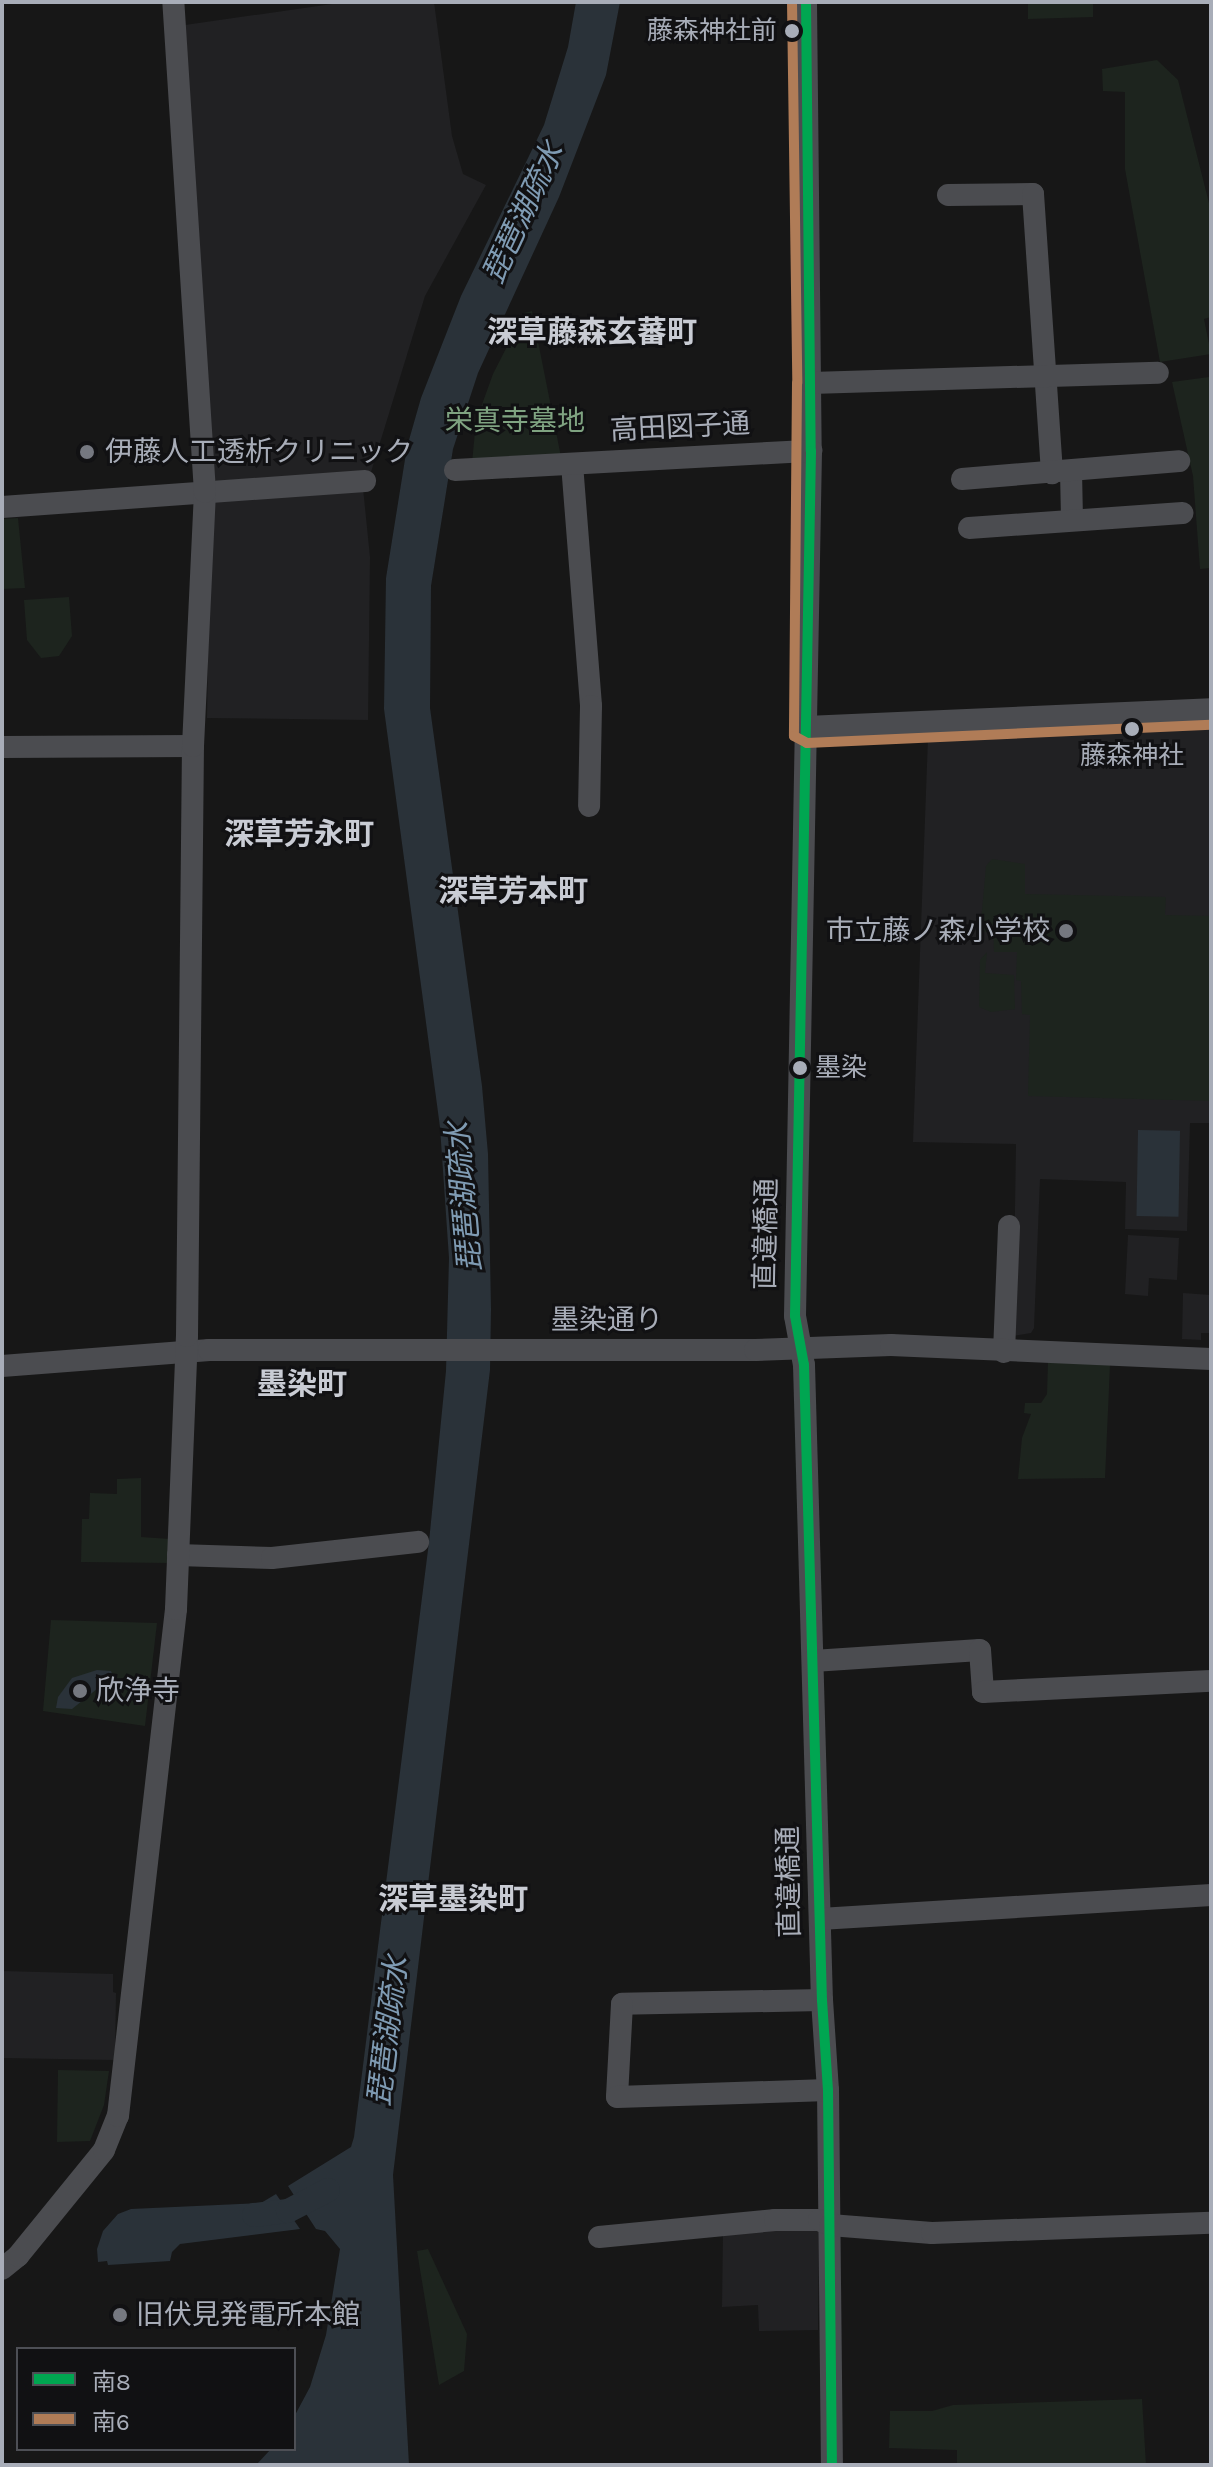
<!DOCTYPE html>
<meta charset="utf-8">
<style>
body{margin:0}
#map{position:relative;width:1213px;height:2467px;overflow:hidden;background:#171717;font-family:Karla,"Noto Sans JP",sans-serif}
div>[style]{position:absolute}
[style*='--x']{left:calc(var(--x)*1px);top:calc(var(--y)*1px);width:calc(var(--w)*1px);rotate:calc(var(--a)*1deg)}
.built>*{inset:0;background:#212123}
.green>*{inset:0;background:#1d241e}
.water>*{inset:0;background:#2a3239;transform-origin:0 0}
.canal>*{height:24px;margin:-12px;padding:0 12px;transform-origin:12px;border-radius:12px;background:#2a3239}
.minor>*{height:22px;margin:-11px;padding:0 11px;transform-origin:11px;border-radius:11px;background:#4b4c50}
.tertiary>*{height:26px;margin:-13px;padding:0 13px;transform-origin:13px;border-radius:13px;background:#4b4c50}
.bus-1>*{height:10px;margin:-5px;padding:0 5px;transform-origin:5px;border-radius:5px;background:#00a651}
.bus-2>*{height:10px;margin:-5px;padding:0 5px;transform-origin:5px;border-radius:5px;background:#b07c57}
.dots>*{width:22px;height:22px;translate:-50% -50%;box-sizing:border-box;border:4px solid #111113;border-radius:50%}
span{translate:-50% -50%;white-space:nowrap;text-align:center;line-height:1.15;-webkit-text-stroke:6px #111113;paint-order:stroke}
.bus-label{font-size:26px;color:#a8adb8}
.right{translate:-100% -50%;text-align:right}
.left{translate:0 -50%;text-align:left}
.park-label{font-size:28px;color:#7fa381}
.street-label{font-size:28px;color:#a8adb8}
.poi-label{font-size:28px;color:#a8adb8}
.water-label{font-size:30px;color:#7f9bb3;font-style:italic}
.neighbourhood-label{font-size:30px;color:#c9ccd4;font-weight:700}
.frame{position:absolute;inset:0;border:4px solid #a8adb8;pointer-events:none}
.legend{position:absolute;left:16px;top:2347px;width:280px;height:104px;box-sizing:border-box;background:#111113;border:2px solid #4d4f55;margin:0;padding:10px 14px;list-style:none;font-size:24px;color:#a8adb8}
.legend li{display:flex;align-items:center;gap:16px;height:40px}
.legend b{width:40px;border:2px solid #4d4f55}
</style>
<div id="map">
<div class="built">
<div style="clip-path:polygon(346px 2px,434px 2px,452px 136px,463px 174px,486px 185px,425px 296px,371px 472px,219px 483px,212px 478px,185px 25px)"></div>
<div style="clip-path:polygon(363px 488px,370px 557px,368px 720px,207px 718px,210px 507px,214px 500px)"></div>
<div style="clip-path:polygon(1211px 727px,1211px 1123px,1190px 1123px,1187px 1231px,1125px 1229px,1126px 1182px,1040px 1179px,1034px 1328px,1031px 1333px,1013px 1336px,1016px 1144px,913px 1142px,928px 738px)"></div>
<div style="clip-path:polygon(1128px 1235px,1179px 1238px,1177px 1280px,1149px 1278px,1148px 1296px,1125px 1294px)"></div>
<div style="clip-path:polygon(1183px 1293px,1211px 1295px,1211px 1333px,1201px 1333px,1201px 1340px,1182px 1339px)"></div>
<div style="clip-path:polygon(2px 1971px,113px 1974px,113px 1992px,116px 1993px,115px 2060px,4px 2058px,2px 2121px)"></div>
<div style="clip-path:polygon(763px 2228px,819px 2231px,818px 2330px,759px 2331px,758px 2305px,722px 2307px,723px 2232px)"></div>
</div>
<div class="green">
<div style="clip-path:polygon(1028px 2px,1099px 2px,1093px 3px,1093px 17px,1028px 19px)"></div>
<div style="clip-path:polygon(1157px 60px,1178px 80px,1211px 211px,1211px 317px,1204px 319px,1211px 354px,1160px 362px,1125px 169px,1125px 92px,1103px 91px,1102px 69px)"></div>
<div style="clip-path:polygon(532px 311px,561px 457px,472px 463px,476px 421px,493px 374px,524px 313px)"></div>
<div style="clip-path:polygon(1209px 377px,1211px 568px,1200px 569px,1193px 476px,1172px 382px)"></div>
<div style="clip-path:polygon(18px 518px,25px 588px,2px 589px,2px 519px)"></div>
<div style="clip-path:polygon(69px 597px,72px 636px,59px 656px,41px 658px,27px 640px,24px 600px)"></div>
<div style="clip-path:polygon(992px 859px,1025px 864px,1025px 894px,1166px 897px,1165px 915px,1211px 916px,1211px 1101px,1028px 1096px,1030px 1015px,1022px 1014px,1021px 981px,1016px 980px,1017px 952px,994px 952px,993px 924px,988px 932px,980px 932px,986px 866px)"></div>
<div style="clip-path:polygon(987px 952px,985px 973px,1014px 975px,1015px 1009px,991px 1012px,979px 1007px,980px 960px)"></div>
<div style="clip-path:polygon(1048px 1362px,1110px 1365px,1105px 1478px,1018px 1479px,1022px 1438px,1031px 1414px,1024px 1413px,1025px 1403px,1041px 1403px,1047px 1394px)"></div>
<div style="clip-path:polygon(141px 1478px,141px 1537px,170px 1539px,170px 1563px,81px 1562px,82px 1519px,89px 1519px,90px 1493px,117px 1494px,117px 1479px)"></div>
<div style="clip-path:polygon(51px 1620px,157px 1623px,145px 1726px,43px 1711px)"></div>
<div style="clip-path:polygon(58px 2070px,109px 2071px,104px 2105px,90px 2141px,57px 2142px)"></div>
<div style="clip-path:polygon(428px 2249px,467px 2334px,464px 2371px,439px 2385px,417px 2251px)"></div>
<div style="clip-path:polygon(1142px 2399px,1146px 2465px,957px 2465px,957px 2450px,889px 2448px,890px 2411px,932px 2411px,953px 2405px)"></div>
</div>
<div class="water">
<div style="clip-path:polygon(576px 2px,620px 2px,606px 75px,559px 197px,478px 373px,453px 449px,431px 586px,430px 708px,482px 1086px,488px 1154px,491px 1309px,490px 1370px,393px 2175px,409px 2465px,256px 2465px,271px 2449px,294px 2449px,294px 2417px,310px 2387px,326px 2335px,340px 2249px,325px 2231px,316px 2229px,288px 2186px,351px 2147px,354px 2137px,429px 1542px,446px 1371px,449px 1258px,440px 1127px,384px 709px,386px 578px,407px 447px,421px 398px,461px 296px,544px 125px,568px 47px)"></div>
<div style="left:1138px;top:1130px;width:42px;height:86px;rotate:1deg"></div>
<div style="clip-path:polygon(97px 1670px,111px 1671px,113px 1676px,72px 1709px,56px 1708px,58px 1697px,72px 1678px)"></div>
<div style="clip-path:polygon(276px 2194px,300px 2229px,180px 2244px,172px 2252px,170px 2261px,108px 2265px,107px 2261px,98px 2262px,97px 2249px,103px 2231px,118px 2214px,131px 2209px,261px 2203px)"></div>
</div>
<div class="canal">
<div style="--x:254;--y:2215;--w:34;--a:-7"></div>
<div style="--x:288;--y:2211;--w:45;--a:-27.7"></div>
</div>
<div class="minor">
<div style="--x:806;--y:2;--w:449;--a:89.4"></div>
<div style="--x:811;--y:451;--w:865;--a:91.06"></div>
<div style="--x:795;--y:1316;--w:50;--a:79.6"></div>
<div style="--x:804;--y:1365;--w:635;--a:88.38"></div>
<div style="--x:822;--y:2000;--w:90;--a:86.2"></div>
<div style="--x:828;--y:2090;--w:375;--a:89.4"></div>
<div style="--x:948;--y:195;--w:85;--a:-0.7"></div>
<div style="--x:1033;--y:194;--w:280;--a:86.1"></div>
<div style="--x:811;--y:383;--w:347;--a:-1.7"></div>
<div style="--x:572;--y:464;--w:243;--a:85.5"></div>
<div style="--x:591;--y:706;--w:100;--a:91.1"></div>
<div style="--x:455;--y:470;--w:357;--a:-3.1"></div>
<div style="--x:1071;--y:471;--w:49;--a:88.8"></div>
<div style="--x:962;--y:479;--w:218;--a:-4.7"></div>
<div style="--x:2;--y:507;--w:364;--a:-4.1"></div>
<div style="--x:969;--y:528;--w:214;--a:-4"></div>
<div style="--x:2;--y:747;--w:191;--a:-0.3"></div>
<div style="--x:1004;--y:1352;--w:126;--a:-87.7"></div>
<div style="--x:2;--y:1366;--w:208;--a:-4.4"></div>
<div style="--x:209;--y:1350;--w:546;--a:0"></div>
<div style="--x:755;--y:1350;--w:136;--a:-2.1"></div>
<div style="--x:891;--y:1345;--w:320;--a:2.5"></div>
<div style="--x:178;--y:1555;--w:94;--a:1.8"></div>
<div style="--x:272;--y:1558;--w:147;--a:-6.3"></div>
<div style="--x:813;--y:1661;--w:167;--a:-3.8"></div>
<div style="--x:980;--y:1650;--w:42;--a:85.9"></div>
<div style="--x:983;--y:1692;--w:228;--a:-2.8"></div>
<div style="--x:820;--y:1919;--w:392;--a:-3.5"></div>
<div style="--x:822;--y:2000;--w:200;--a:178.9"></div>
<div style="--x:622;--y:2004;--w:93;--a:93.1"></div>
<div style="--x:617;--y:2097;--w:211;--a:-1.9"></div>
<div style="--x:599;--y:2237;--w:177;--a:-5.5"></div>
<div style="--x:775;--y:2220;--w:44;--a:0"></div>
<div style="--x:819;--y:2220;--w:12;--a:24"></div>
<div style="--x:830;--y:2225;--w:102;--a:4.5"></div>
<div style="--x:932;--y:2233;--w:279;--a:-2.1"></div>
<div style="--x:2;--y:2269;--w:21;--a:-39"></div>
<div style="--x:18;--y:2256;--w:136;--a:-50.9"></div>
<div style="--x:104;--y:2150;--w:37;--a:-68"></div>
<div style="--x:118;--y:2116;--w:510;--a:-83.47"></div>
<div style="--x:176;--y:1609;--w:273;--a:-87.7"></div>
<div style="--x:187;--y:1336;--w:590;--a:-89.42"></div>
<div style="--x:193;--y:746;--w:254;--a:-87.3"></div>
<div style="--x:205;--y:492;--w:491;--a:-93.7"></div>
</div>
<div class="tertiary">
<div style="--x:806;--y:729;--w:405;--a:-2.5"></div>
</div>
<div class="bus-1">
<div style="--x:806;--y:2;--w:449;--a:89.4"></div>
<div style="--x:811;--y:451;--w:865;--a:91.06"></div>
<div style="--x:795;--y:1316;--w:50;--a:79.6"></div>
<div style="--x:804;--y:1365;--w:635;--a:88.38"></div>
<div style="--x:822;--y:2000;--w:90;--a:86.2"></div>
<div style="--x:828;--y:2090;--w:375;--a:89.4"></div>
</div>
<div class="bus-2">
<div style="--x:792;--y:2;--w:381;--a:89.2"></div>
<div style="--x:797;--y:383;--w:353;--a:90.5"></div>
<div style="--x:794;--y:736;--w:15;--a:28"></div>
<div style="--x:807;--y:743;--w:404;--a:-2.6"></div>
</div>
<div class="dots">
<div style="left:792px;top:31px;background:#a8adb8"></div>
<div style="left:87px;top:452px;background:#757880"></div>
<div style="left:1132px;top:729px;background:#a8adb8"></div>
<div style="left:1066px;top:931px;background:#757880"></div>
<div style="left:800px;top:1068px;background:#a8adb8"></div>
<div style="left:80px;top:1691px;background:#757880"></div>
<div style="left:120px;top:2315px;background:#757880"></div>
</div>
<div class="bus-label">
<span class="right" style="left:777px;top:31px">藤森神社前</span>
<span style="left:1132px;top:756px">藤森神社</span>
<span class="left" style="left:815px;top:1068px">墨染</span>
</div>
<div class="park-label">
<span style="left:515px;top:421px">栄真寺墓地</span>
</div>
<div class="street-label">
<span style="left:680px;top:427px;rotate:-3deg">高田図子通</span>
<span style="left:766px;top:1234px;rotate:-89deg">直違橋通</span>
<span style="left:607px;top:1320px">墨染通り</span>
<span style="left:789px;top:1882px;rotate:-91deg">直違橋通</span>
</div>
<div class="poi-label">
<span class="left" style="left:105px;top:452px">伊藤人工透析クリニック</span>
<span class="right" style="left:1050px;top:931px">市立藤ノ森小学校</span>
<span class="left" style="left:96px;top:1691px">欣浄寺</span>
<span class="left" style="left:136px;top:2315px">旧伏見発電所本館</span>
</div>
<div class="water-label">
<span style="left:523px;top:213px;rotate:-65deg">琵琶湖疏水</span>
<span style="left:464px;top:1197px;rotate:-95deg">琵琶湖疏水</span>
<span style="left:388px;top:2031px;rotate:-83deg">琵琶湖疏水</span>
</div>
<div class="neighbourhood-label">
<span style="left:592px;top:332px">深草藤森玄蕃町</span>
<span style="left:299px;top:834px">深草芳永町</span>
<span style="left:513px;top:891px">深草芳本町</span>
<span style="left:302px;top:1384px">墨染町</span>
<span style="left:453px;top:1899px">深草墨染町</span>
</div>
<div class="frame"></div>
<ul class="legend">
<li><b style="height:10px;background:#00a651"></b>南8</li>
<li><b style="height:10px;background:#b07c57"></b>南6</li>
</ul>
</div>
